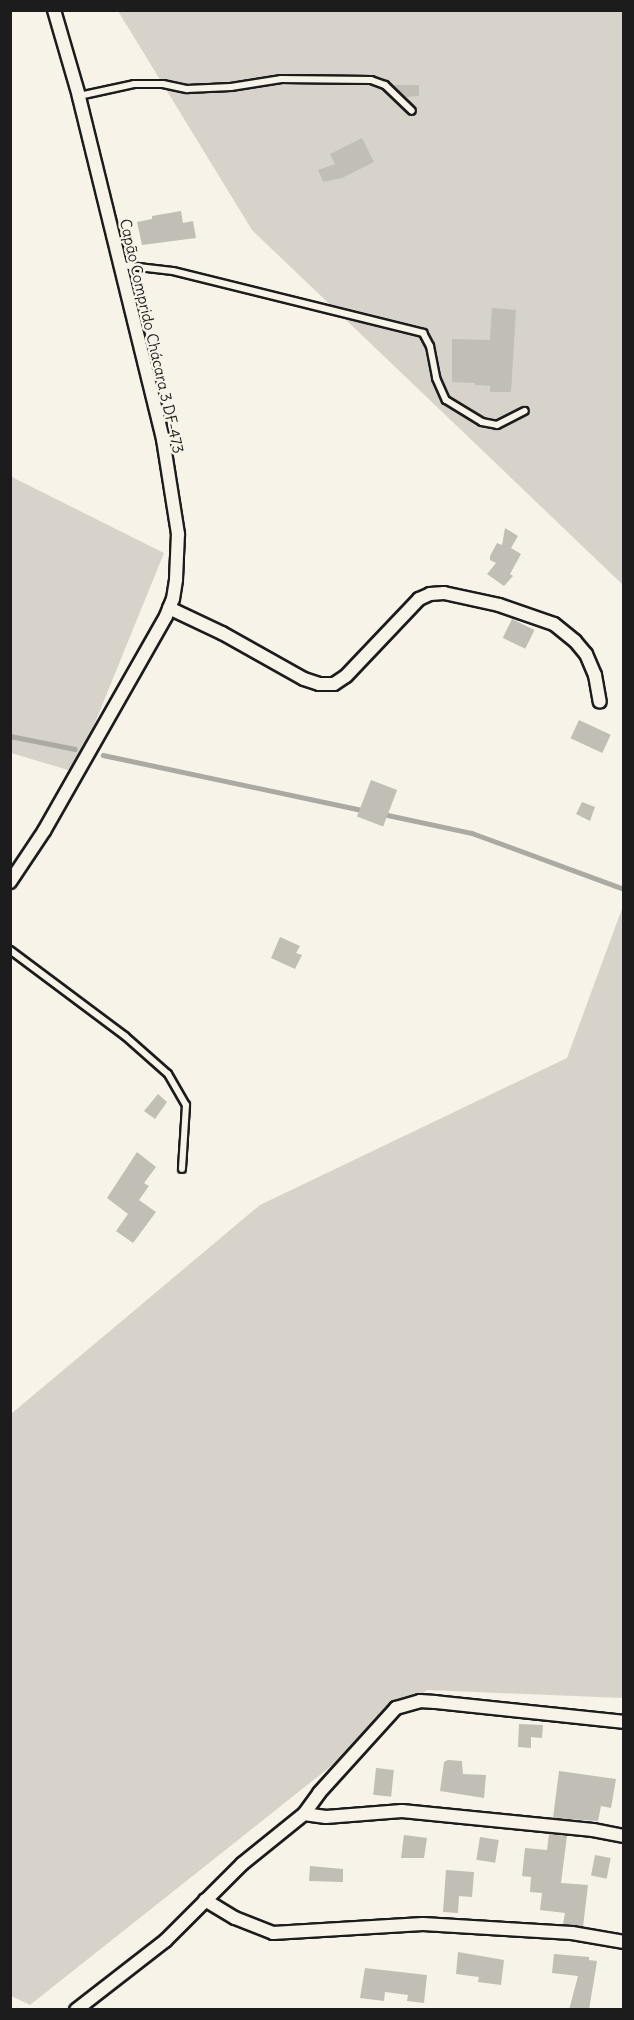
<!DOCTYPE html>
<meta charset="utf-8">
<style>
body{margin:0}
#map{position:relative;width:634px;height:2020px;overflow:hidden;background:#f7f3e8;font-family:Delius,sans-serif}
div>[style]{position:absolute}
[style*='--x']{left:calc(var(--x)*1px);top:calc(var(--y)*1px);width:calc(var(--w)*1px);rotate:calc(var(--a)*1deg)}
.green>*{inset:0;background:#d7d3cb}
.stream>*{height:4.5px;margin:-2.25px;padding:0 2.25px;transform-origin:2.25px;border-radius:2.25px;background:#aca9a2}
.building>*{inset:0;background:#c0beb5;transform-origin:0 0}
.roads{filter:drop-shadow(2px 0 #1c1c1c) drop-shadow(-2px 0 #1c1c1c) drop-shadow(0 2px #1c1c1c) drop-shadow(0 -2px #1c1c1c)}
.service>*{height:6px;margin:-3px;padding:0 3px;transform-origin:3px;border-radius:3px;background:#f7f3e8}
.minor>*{height:12px;margin:-6px;padding:0 6px;transform-origin:6px;border-radius:6px;background:#f7f3e8}
span{translate:-50% -50%;white-space:nowrap;text-align:center;line-height:1.15;-webkit-text-stroke:5px #f7f3e8;paint-order:stroke}
.street-label{font-size:15px;color:#1c1c1c}
.frame{position:absolute;inset:0;border:12px solid #1c1c1c;pointer-events:none}
</style>
<div id="map">
<div class="green">
<div style="clip-path:polygon(118px 11px,623px 11px,623px 585px,252px 230px)"></div>
<div style="clip-path:polygon(10px 476px,164px 553px,75px 772px,11px 753px)"></div>
<div style="clip-path:polygon(623px 906px,623px 1698px,427px 1690px,30px 2005px,11px 1996px,11px 1414px,260px 1205px,567px 1058px)"></div>
</div>
<div class="stream">
<div style="--x:10;--y:736;--w:66;--a:11.3"></div>
<div style="--x:103;--y:755;--w:269;--a:12"></div>
<div style="--x:383;--y:814;--w:91;--a:12.1"></div>
<div style="--x:472;--y:833;--w:162;--a:20.2"></div>
</div>
<div class="building">
<div style="clip-path:polygon(393px 85px,419px 85px,419px 96px,405px 97px)"></div>
<div style="clip-path:polygon(362px 138px,374px 162px,342px 178px,323px 182px,318px 170px,335px 164px,330px 154px)"></div>
<div style="clip-path:polygon(181px 211px,183px 223px,193px 221px,196px 238px,142px 245px,137px 222px,152px 219px,152px 216px)"></div>
<div style="clip-path:polygon(492px 308px,516px 310px,511px 392px,490px 392px,490px 386px,475px 385px,475px 383px,452px 382px,452px 339px,490px 340px)"></div>
<div style="clip-path:polygon(505px 528px,518px 536px,511px 548px,521px 554px,510px 574px,513px 576px,504px 586px,487px 574px,496px 563px,490px 560px,490px 556px,497px 543px,502px 545px)"></div>
<div style="left:512px;top:619px;width:25px;height:21px;rotate:26deg"></div>
<div style="left:579px;top:720px;width:35px;height:20px;rotate:25deg"></div>
<div style="left:371px;top:780px;width:28px;height:39px;rotate:21deg"></div>
<div style="clip-path:polygon(582px 802px,595px 807px,590px 821px,576px 814px)"></div>
<div style="clip-path:polygon(280px 937px,300px 946px,296px 953px,302px 955px,295px 969px,271px 958px)"></div>
<div style="clip-path:polygon(158px 1094px,167px 1102px,155px 1119px,144px 1111px)"></div>
<div style="clip-path:polygon(137px 1152px,156px 1167px,144px 1183px,149px 1186px,139px 1200px,156px 1212px,133px 1243px,116px 1231px,128px 1214px,107px 1198px)"></div>
<div style="clip-path:polygon(519px 1724px,543px 1725px,542px 1738px,531px 1737px,531px 1748px,518px 1747px)"></div>
<div style="clip-path:polygon(448px 1760px,462px 1761px,463px 1774px,486px 1775px,484px 1798px,440px 1791px,444px 1762px)"></div>
<div style="left:376px;top:1768px;width:18px;height:27px;rotate:6deg"></div>
<div style="clip-path:polygon(559px 1771px,616px 1779px,611px 1808px,601px 1806px,598px 1821px,553px 1818px)"></div>
<div style="clip-path:polygon(549px 1834px,567px 1836px,561px 1883px,588px 1885px,583px 1927px,563px 1924px,565px 1913px,540px 1910px,542px 1893px,530px 1892px,531px 1877px,522px 1876px,525px 1848px,547px 1850px)"></div>
<div style="clip-path:polygon(404px 1835px,427px 1838px,424px 1858px,401px 1858px)"></div>
<div style="left:480px;top:1837px;width:19px;height:23px;rotate:9deg"></div>
<div style="left:595px;top:1855px;width:16px;height:21px;rotate:11deg"></div>
<div style="clip-path:polygon(310px 1866px,343px 1869px,343px 1882px,309px 1881px)"></div>
<div style="clip-path:polygon(446px 1870px,474px 1872px,472px 1897px,459px 1896px,458px 1913px,443px 1912px)"></div>
<div style="clip-path:polygon(458px 1952px,504px 1960px,501px 1985px,478px 1982px,479px 1977px,456px 1974px)"></div>
<div style="clip-path:polygon(554px 1954px,589px 1957px,589px 1960px,597px 1961px,589px 2010px,569px 2010px,578px 1976px,552px 1973px)"></div>
<div style="clip-path:polygon(365px 1968px,427px 1975px,424px 2003px,407px 2001px,408px 1995px,385px 1992px,384px 2001px,360px 1998px)"></div>
</div>
<div class="roads">
<div class="service">
<div style="--x:79;--y:96;--w:56;--a:-12.3"></div>
<div style="--x:134;--y:84;--w:29;--a:0"></div>
<div style="--x:163;--y:84;--w:25;--a:12"></div>
<div style="--x:187;--y:89;--w:44;--a:-2.6"></div>
<div style="--x:231;--y:87;--w:51;--a:-9.1"></div>
<div style="--x:281;--y:79;--w:90;--a:0.6"></div>
<div style="--x:371;--y:80;--w:15;--a:20"></div>
<div style="--x:385;--y:85;--w:37;--a:44"></div>
<div style="--x:121;--y:265;--w:52;--a:6.6"></div>
<div style="--x:173;--y:271;--w:258;--a:13.9"></div>
<div style="--x:423;--y:333;--w:15;--a:62"></div>
<div style="--x:430;--y:346;--w:33;--a:79"></div>
<div style="--x:436;--y:378;--w:24;--a:66"></div>
<div style="--x:446;--y:400;--w:42;--a:31.4"></div>
<div style="--x:482;--y:422;--w:15;--a:11"></div>
<div style="--x:497;--y:425;--w:31;--a:-27"></div>
<div style="--x:10;--y:950;--w:144;--a:36.8"></div>
<div style="--x:125;--y:1036;--w:57;--a:41.5"></div>
<div style="--x:168;--y:1074;--w:36;--a:60"></div>
<div style="--x:186;--y:1105;--w:64;--a:93.6"></div>
</div>
<div class="minor">
<div style="--x:169;--y:608;--w:59;--a:25.3"></div>
<div style="--x:222;--y:633;--w:94;--a:29.3"></div>
<div style="--x:304;--y:679;--w:16;--a:18"></div>
<div style="--x:319;--y:684;--w:15;--a:0"></div>
<div style="--x:334;--y:684;--w:14;--a:-34"></div>
<div style="--x:346;--y:676;--w:106;--a:-46.5"></div>
<div style="--x:419;--y:599;--w:12;--a:-24"></div>
<div style="--x:430;--y:594;--w:14;--a:-4"></div>
<div style="--x:444;--y:593;--w:56;--a:12.3"></div>
<div style="--x:499;--y:605;--w:58;--a:19.1"></div>
<div style="--x:554;--y:624;--w:27;--a:39"></div>
<div style="--x:575;--y:641;--w:17;--a:50"></div>
<div style="--x:586;--y:654;--w:23;--a:67"></div>
<div style="--x:595;--y:675;--w:27;--a:80"></div>
<div style="--x:10;--y:882;--w:61;--a:-56.3"></div>
<div style="--x:44;--y:831;--w:247;--a:-60.4"></div>
<div style="--x:166;--y:616;--w:18;--a:-68"></div>
<div style="--x:173;--y:599;--w:20;--a:-81"></div>
<div style="--x:176;--y:579;--w:45;--a:-87.5"></div>
<div style="--x:178;--y:534;--w:96;--a:-99"></div>
<div style="--x:163;--y:439;--w:353;--a:-103.8"></div>
<div style="--x:79;--y:96;--w:90;--a:-106.2"></div>
<div style="--x:304;--y:1814;--w:22;--a:8"></div>
<div style="--x:326;--y:1817;--w:76;--a:-4.5"></div>
<div style="--x:402;--y:1811;--w:192;--a:5.7"></div>
<div style="--x:593;--y:1830;--w:32;--a:11"></div>
<div style="--x:205;--y:1900;--w:35;--a:31"></div>
<div style="--x:235;--y:1918;--w:41;--a:21.5"></div>
<div style="--x:273;--y:1933;--w:150;--a:-3.4"></div>
<div style="--x:423;--y:1924;--w:149;--a:3.5"></div>
<div style="--x:572;--y:1933;--w:53;--a:9.8"></div>
<div style="--x:76;--y:2010;--w:113;--a:-37.8"></div>
<div style="--x:165;--y:1941;--w:109;--a:-45"></div>
<div style="--x:242;--y:1864;--w:80;--a:-38.9"></div>
<div style="--x:304;--y:1814;--w:26;--a:-54"></div>
<div style="--x:319;--y:1793;--w:115;--a:-47.8"></div>
<div style="--x:396;--y:1708;--w:25;--a:-16"></div>
<div style="--x:420;--y:1701;--w:15;--a:4"></div>
<div style="--x:435;--y:1702;--w:190;--a:6"></div>
</div>
</div>
<div class="street-label">
<span style="left:152px;top:336px;rotate:77deg">Capão Comprido Chácara 3 DF-473</span>
</div>
<div class="frame"></div>
</div>
